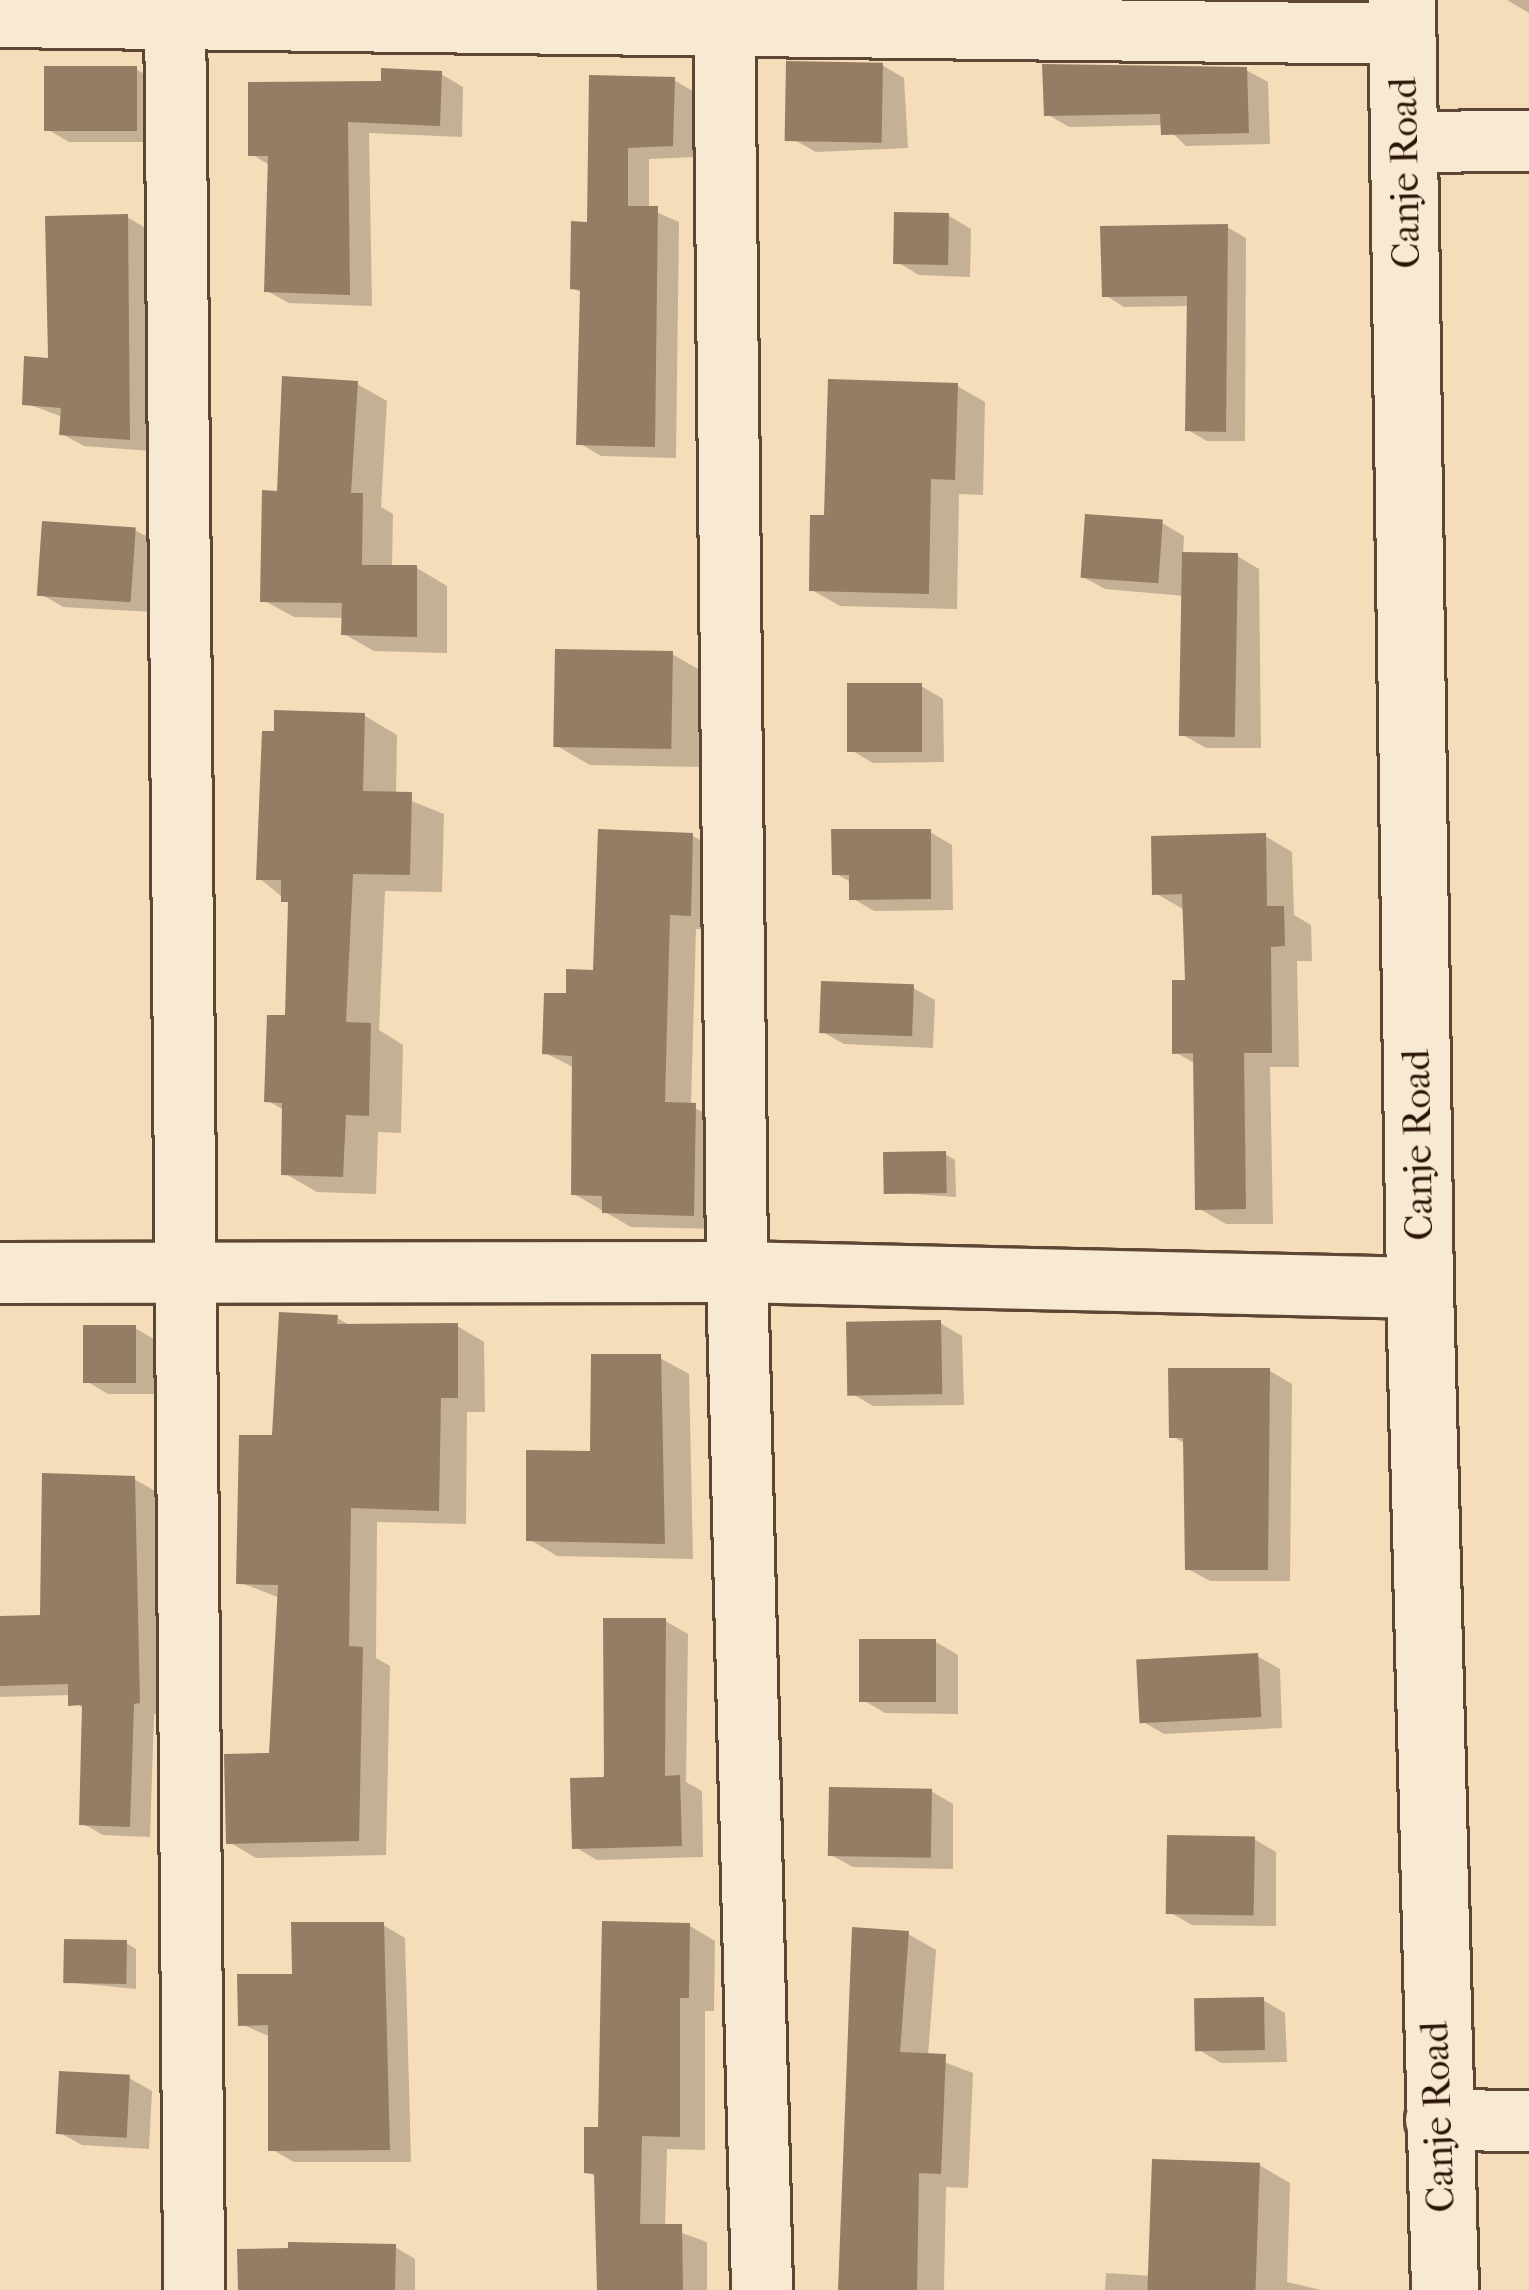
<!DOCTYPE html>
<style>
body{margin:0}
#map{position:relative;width:1529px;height:2290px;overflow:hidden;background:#f5ddba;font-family:"IM FELL French Canon",serif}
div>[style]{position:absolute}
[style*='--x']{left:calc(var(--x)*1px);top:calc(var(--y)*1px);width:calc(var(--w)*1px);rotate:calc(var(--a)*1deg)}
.shadow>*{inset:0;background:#0003}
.building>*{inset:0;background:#947d64;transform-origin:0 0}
.roads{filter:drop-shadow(3px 0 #5d4633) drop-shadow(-3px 0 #5d4633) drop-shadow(0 3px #5d4633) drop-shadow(0 -3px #5d4633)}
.minor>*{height:60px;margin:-30px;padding:0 30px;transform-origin:30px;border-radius:30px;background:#f8e9d2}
.tertiary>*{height:66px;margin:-33px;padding:0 33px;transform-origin:33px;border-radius:33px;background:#f8e9d2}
span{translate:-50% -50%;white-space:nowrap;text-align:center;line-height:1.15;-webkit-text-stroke:12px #f8e9d2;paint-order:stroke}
.street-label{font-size:39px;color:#2a1406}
</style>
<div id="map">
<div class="shadow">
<div style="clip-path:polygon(1507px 0,1529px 0,1529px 13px)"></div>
<div style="clip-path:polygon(882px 65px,904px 78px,908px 148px,816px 152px,793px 139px)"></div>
<div style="clip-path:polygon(136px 69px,158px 82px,158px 142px,69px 142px,47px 129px)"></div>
<div style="clip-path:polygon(1246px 70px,1268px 82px,1270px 144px,1186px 146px,1164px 125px,1069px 127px,1047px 114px)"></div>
<div style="clip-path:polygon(441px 74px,463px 87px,462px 137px,369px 133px,372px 306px,289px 303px,267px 291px,271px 166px,251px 154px,383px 84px)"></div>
<div style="clip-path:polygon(592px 78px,674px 80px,696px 93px,695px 157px,649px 159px,649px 209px,679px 222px,676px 458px,601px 456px,579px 443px,582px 293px,573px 288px,589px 225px)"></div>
<div style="clip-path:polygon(949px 216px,971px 229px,970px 277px,919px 275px,897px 262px)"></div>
<div style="clip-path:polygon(127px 217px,149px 230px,151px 451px,84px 446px,62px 434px,63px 417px,25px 403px)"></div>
<div style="clip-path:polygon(1227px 227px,1246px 238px,1245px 441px,1207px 441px,1188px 430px,1190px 306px,1124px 307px,1105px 295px)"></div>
<div style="clip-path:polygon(357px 384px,387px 401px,381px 507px,393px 514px,392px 568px,417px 568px,447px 586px,447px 653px,374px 651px,344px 634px,344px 618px,294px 617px,263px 600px,280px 494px)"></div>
<div style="clip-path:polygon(957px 386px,985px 402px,983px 495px,959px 494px,957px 609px,840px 606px,812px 590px,827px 518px)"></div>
<div style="clip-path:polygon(1162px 523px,1184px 536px,1183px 555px,1237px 556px,1259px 569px,1261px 748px,1206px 748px,1183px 735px,1185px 596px,1105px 589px,1083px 577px)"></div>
<div style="clip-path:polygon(135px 530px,157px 542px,153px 612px,63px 607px,41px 594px)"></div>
<div style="clip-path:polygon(672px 654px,705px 673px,704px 767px,590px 765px,557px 746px)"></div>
<div style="clip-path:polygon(921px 686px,943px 699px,944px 762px,873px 763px,851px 750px)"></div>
<div style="clip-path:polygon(365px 716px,397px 735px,396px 795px,444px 814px,442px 892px,385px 891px,379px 1030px,403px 1045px,401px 1133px,378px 1132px,376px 1194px,317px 1192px,284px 1173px,285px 1111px,267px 1100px,288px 1018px,291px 904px,259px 878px)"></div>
<div style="clip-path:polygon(930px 832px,952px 845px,953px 910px,874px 911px,852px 898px,852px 883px,835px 873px)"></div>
<div style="clip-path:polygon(693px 836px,719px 851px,717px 929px,696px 929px,691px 1106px,722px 1122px,720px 1229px,631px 1227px,574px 1194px,575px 1068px,545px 1053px,569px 997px,596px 973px)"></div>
<div style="clip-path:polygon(1265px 836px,1292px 852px,1294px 915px,1311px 925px,1312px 961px,1297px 961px,1299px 1067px,1270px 1067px,1273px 1224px,1226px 1224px,1198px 1208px,1196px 1064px,1175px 1052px,1188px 983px,1183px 909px,1155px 893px)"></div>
<div style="clip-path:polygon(913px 988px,935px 1000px,933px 1048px,844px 1044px,821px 1031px)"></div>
<div style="clip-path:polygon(945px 1154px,955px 1160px,956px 1197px,886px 1192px)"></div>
<div style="clip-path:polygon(337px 1318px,353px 1327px,457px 1326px,484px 1342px,485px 1412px,467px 1412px,466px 1524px,377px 1522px,376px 1658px,390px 1666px,386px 1855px,256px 1858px,229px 1842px,272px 1756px,280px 1598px,239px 1582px,275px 1438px)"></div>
<div style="clip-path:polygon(940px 1323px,962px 1336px,964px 1405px,873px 1406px,851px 1393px)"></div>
<div style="clip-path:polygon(135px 1328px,157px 1341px,158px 1394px,108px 1394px,86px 1381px)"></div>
<div style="clip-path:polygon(660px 1358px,689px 1374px,693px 1559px,557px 1556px,529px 1539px)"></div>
<div style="clip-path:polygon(1270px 1371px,1292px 1384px,1290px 1581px,1210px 1581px,1188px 1569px,1186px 1444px,1172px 1436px)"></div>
<div style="clip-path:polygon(134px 1479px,155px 1491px,160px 1714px,154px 1714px,150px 1837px,103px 1835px,82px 1823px,85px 1712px,71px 1695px,0 1697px,0 1619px,43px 1618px)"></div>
<div style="clip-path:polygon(665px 1621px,688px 1634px,686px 1782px,702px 1791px,703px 1857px,597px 1860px,575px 1847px)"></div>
<div style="clip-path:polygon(936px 1642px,958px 1655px,958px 1714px,885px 1713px,863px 1700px)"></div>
<div style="clip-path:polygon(1257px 1656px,1280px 1669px,1282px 1728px,1164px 1734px,1142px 1721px)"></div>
<div style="clip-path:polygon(931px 1791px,953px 1804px,953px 1869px,853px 1867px,831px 1855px)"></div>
<div style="clip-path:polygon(1254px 1839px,1276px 1852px,1276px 1926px,1192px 1925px,1169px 1912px)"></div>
<div style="clip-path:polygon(383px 1925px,405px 1938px,411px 2162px,294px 2162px,271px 2149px,271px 2037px,241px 2024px,295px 1977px)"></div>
<div style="clip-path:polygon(690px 1926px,715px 1941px,714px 2011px,705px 2011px,705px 2150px,667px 2149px,665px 2227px,707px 2242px,707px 2290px,600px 2290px,597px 2177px,587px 2172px)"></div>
<div style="clip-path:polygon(908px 1934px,936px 1950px,928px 2056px,973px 2073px,968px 2188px,946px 2187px,944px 2290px,841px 2290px)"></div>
<div style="clip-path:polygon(126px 1943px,136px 1949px,136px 1989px,66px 1982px)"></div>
<div style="clip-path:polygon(1263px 2000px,1285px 2013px,1287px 2062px,1221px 2063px,1199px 2050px)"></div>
<div style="clip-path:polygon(129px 2078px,152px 2091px,149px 2149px,82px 2145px,60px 2133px)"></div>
<div style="clip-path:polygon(1259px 2165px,1290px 2183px,1287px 2282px,1321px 2290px,1105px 2290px,1106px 2273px,1152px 2276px)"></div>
<div style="clip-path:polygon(395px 2247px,415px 2259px,415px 2290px,241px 2290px)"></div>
</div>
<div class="building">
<div style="left:786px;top:61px;width:97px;height:80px;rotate:1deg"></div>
<div style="clip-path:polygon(1042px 64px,1247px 67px,1249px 133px,1161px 135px,1160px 114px,1044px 116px)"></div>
<div style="left:44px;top:66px;width:93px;height:65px"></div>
<div style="clip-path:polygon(381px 68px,442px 71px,440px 126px,348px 122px,350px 295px,264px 292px,268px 156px,248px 156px,248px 82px,381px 81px)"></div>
<div style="clip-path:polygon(589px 75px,675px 77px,673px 146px,628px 148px,628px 206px,658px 206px,655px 447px,576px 445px,580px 290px,570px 289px,571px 221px,587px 222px)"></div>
<div style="left:894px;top:212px;width:55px;height:52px;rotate:1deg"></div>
<div style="clip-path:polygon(128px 214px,130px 440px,59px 435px,61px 408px,22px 405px,24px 356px,48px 358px,45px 216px)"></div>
<div style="clip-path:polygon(1228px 224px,1226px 432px,1185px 431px,1187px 296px,1102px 297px,1100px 226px)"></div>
<div style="clip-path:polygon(282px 376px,358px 381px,351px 493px,363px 493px,362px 565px,417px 565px,417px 637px,341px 635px,342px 603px,260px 602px,262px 490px,277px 491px)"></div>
<div style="clip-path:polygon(828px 379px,958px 383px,955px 480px,931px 479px,929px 594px,809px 591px,810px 515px,824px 515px)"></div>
<div style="left:1085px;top:514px;width:78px;height:64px;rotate:4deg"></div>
<div style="left:42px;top:521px;width:94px;height:75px;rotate:4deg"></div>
<div style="left:1182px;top:552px;width:56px;height:184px;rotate:1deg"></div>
<div style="left:555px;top:649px;width:118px;height:98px;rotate:1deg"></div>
<div style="left:847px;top:683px;width:75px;height:69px"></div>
<div style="clip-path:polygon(274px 710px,365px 713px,363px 791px,412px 792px,410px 875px,353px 874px,346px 1022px,371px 1023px,369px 1116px,346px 1115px,343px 1177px,281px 1175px,282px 1103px,264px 1102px,267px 1015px,285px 1015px,288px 902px,281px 902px,281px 880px,256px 880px,262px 731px,274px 731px)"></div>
<div style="clip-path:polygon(598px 829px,693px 833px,691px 916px,670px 915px,665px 1102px,696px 1103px,694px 1216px,602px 1213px,602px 1196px,571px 1195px,572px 1056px,542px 1054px,544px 993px,566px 993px,566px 969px,593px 970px)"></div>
<div style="clip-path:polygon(831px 829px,931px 829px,931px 899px,849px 900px,849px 875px,832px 875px)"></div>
<div style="clip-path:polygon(1266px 833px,1267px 906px,1284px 906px,1285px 946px,1271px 947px,1272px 1053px,1244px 1053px,1246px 1209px,1195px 1210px,1193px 1053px,1172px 1054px,1172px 980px,1185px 980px,1182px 894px,1152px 895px,1151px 836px)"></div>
<div style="left:821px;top:981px;width:93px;height:52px;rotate:2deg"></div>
<div style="left:946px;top:1151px;width:42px;height:63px;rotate:89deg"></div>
<div style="clip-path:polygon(279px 1312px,338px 1315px,337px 1324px,458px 1323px,458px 1398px,441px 1398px,439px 1511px,351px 1508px,349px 1646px,363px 1647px,359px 1841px,226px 1844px,224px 1754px,269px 1753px,278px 1585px,236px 1584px,239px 1435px,272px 1435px)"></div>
<div style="left:941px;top:1320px;width:74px;height:95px;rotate:89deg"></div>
<div style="left:83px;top:1325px;width:53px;height:58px"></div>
<div style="clip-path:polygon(591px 1354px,661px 1354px,665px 1544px,526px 1541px,526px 1450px,590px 1451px)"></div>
<div style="clip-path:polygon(1168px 1368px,1270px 1368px,1268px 1570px,1185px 1570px,1183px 1438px,1169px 1438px)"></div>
<div style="clip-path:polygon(42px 1473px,135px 1476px,140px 1703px,134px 1704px,130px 1827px,79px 1825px,82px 1705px,68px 1706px,68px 1684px,0 1686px,0 1616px,40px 1615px)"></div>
<div style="clip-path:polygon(603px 1618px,666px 1618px,665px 1776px,680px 1775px,682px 1846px,572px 1849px,570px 1778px,604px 1777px)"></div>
<div style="left:859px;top:1639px;width:77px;height:63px"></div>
<div style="left:1258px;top:1653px;width:64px;height:122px;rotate:87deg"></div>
<div style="left:829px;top:1787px;width:103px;height:69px;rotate:1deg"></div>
<div style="left:1167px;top:1835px;width:88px;height:79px;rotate:1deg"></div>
<div style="clip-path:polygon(602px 1921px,690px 1923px,689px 1998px,680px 1998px,680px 2137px,642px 2136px,640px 2224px,682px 2224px,683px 2290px,597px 2290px,594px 2174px,584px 2173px,584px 2127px,598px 2127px)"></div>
<div style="clip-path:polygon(291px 1922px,384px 1922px,390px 2150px,268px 2151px,268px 2025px,238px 2026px,237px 1974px,292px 1974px)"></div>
<div style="clip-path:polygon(852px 1927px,909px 1931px,900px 2052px,946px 2054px,941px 2174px,919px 2173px,917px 2290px,838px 2290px)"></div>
<div style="left:64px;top:1939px;width:63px;height:44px;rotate:1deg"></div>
<div style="left:1264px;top:1997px;width:53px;height:70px;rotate:89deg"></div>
<div style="left:59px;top:2071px;width:71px;height:63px;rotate:3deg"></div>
<div style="left:1152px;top:2159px;width:108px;height:131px;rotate:2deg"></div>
<div style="clip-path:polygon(288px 2242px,396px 2244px,395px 2290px,238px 2290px,237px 2249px,288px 2248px)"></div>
</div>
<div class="roads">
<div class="minor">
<div style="--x:175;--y:0;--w:2290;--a:89.52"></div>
<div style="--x:724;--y:0;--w:1272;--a:89.41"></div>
<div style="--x:737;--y:1272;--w:1018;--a:88.59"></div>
<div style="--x:0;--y:17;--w:1402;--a:0.69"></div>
<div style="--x:1405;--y:142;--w:124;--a:-0.5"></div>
<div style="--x:0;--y:1273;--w:737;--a:-0.08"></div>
<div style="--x:737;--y:1272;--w:683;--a:1.34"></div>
<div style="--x:1436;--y:2120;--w:93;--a:0.6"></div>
</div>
<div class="tertiary">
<div style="--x:1402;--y:0;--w:1288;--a:89.2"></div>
<div style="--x:1420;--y:1288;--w:1002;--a:88.57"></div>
</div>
</div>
<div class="street-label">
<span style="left:1405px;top:173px;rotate:-91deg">Canje Road</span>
<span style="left:1418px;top:1145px;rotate:-91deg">Canje Road</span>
<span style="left:1438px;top:2117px;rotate:-92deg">Canje Road</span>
</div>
</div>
